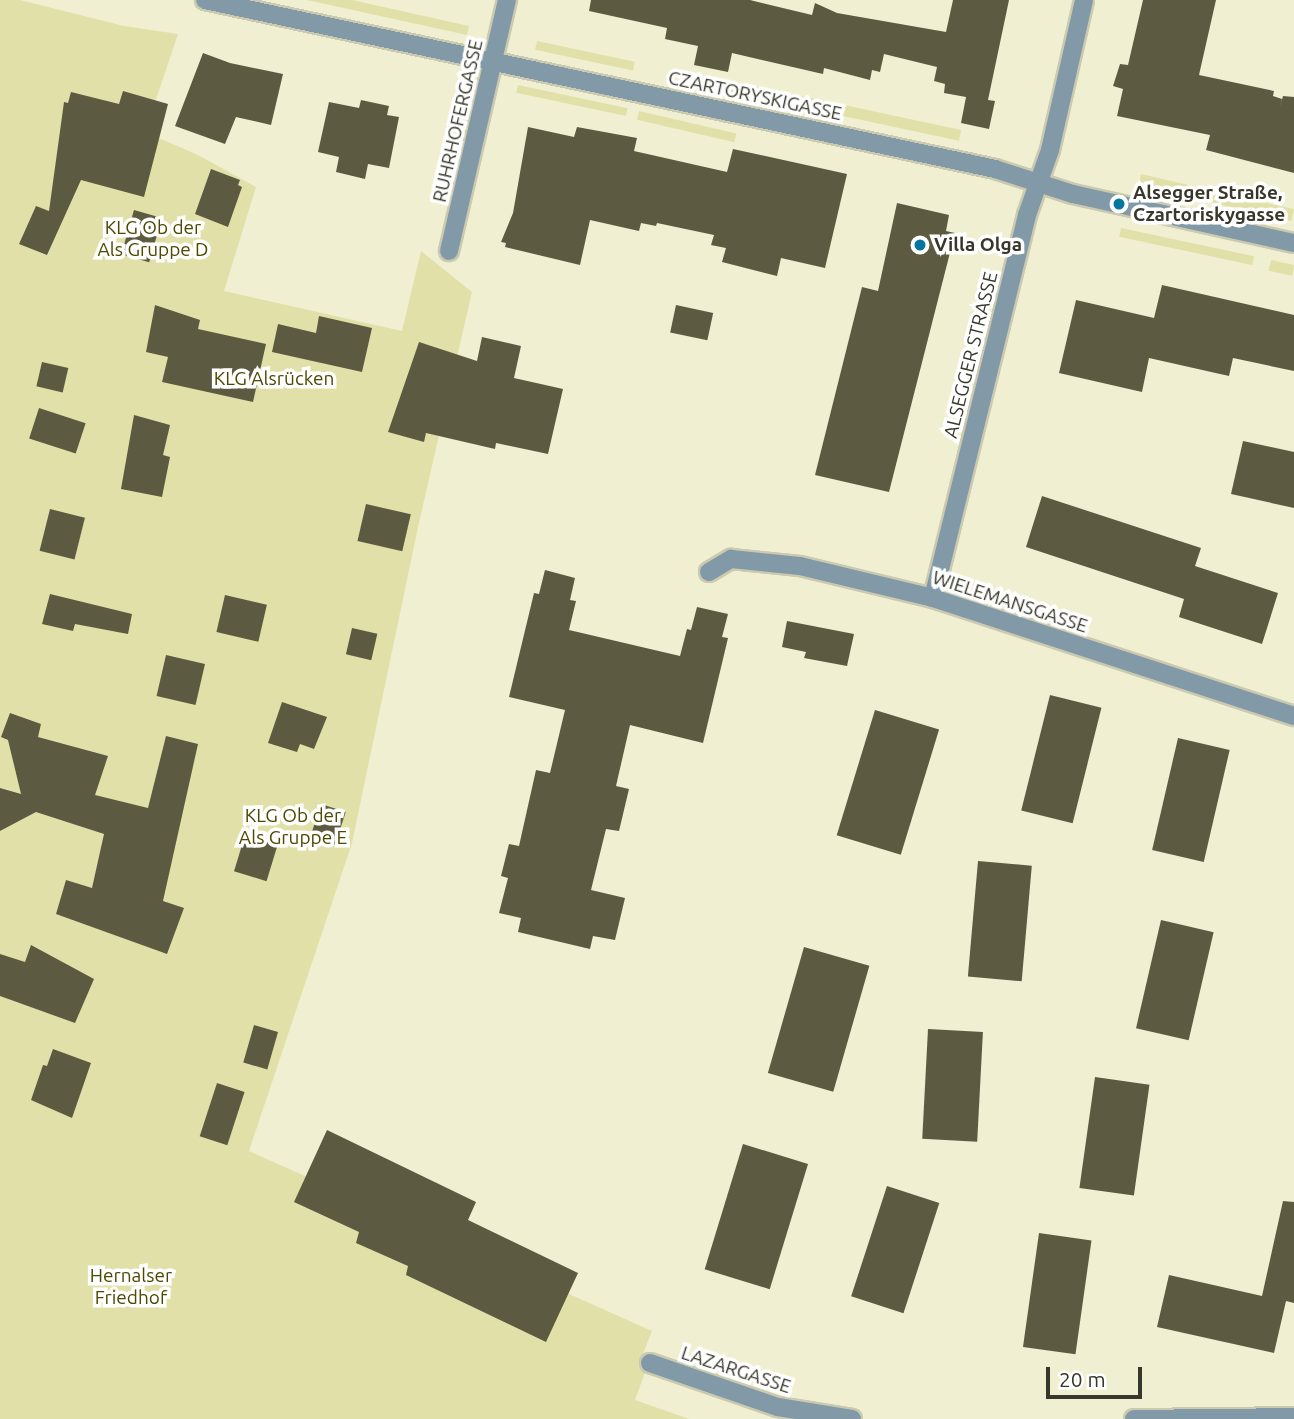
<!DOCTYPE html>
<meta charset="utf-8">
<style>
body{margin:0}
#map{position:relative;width:1294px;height:1419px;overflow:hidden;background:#f0efd1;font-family:Ubuntu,sans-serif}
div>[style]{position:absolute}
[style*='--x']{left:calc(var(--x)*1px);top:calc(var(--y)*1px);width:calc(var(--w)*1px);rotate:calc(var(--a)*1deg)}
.green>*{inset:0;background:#e2e0a9;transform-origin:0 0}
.building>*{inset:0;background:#5c5b41;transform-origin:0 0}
.roads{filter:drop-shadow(2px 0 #cbcab0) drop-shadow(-2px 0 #cbcab0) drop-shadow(0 2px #cbcab0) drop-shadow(0 -2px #cbcab0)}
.minor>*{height:18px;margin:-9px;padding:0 9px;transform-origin:9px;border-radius:9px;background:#829aa8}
.dots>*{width:19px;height:19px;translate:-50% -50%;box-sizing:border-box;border:4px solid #fff;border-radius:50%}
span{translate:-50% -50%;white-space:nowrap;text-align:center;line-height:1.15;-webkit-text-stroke:7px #fff;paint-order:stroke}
.street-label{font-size:19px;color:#37372b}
.poi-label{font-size:19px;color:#37372b;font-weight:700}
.left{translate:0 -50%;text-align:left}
.park-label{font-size:19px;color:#4d4900}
.scale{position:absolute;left:1046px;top:1367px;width:96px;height:32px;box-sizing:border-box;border:4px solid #37372b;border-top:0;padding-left:9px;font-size:21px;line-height:24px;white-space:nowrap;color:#37372b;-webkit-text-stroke:5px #fff;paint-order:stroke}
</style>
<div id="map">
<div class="green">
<div style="clip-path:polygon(0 0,20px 0,124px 26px,178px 34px,145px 132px,198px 155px,256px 187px,224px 291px,402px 331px,421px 251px,472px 292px,418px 527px,352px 843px,249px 1151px,652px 1331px,639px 1364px,647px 1367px,635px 1400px,689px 1419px,0 1419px)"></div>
<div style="clip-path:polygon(307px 0,352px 0,469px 26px,467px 35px)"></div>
<div style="left:537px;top:41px;width:100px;height:9px;rotate:12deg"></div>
<div style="left:703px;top:75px;width:264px;height:11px;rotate:12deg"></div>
<div style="left:518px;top:85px;width:112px;height:8px;rotate:12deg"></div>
<div style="left:639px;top:111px;width:100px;height:9px;rotate:13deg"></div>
<div style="left:1141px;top:174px;width:157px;height:12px;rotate:13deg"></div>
<div style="left:1121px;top:228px;width:136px;height:9px;rotate:12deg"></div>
<div style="left:1271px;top:260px;width:24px;height:11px;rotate:12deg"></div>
</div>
<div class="building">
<div style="clip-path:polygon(591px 0,750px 0,812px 15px,815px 3px,837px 13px,946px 32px,953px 0,1009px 0,988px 100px,995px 101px,989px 129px,961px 123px,966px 97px,944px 93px,945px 84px,934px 81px,937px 67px,884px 54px,880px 72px,872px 70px,870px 80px,824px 68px,823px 74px,732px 53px,728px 72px,694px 65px,698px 46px,665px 39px,667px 28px,589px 11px)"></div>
<div style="clip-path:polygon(1143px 0,1216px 0,1199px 75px,1274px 91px,1273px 96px,1282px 99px,1280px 107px,1283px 96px,1294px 97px,1294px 173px,1206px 150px,1210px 135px,1117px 116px,1123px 89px,1113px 86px,1120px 64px,1128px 65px)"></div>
<div style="clip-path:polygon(203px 53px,230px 63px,283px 74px,271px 125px,236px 117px,225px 144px,175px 126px)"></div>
<div style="clip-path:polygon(123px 91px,168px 104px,144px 197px,81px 180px,47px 255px,19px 244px,36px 206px,49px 211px,64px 102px,68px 103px,71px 92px,119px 104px)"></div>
<div style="clip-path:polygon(361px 100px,389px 106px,387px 115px,399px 117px,389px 168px,368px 164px,365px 179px,336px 172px,339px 157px,318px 152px,329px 102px,359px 108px)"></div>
<div style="clip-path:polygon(528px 127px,574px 137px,577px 127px,637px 138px,634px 151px,727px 172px,733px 149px,847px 174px,825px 268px,781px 258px,777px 276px,722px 262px,726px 248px,711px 245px,714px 235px,657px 223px,656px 226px,641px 223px,639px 231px,590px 220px,580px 265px,505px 247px,506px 243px,501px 242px,513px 213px)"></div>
<div style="clip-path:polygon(211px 169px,240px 180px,238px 185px,242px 187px,228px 227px,195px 214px)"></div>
<div style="clip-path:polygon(897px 203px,949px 215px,946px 231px,955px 233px,889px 492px,815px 475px,862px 287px,878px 291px)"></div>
<div style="left:134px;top:210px;width:29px;height:46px;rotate:16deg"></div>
<div style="clip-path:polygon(1162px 285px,1294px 315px,1294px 371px,1233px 358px,1229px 376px,1149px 358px,1142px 392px,1059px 373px,1076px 300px,1154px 318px)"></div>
<div style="clip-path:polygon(155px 305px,200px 320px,198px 329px,266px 344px,253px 402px,162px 382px,168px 357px,146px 352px)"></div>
<div style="left:676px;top:305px;width:38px;height:28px;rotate:12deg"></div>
<div style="clip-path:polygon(319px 316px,372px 328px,362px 372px,272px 352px,278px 324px,316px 333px)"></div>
<div style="clip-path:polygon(482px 337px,521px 346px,514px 378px,563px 389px,548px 454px,496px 443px,495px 449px,426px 433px,424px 442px,388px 432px,419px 342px,477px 361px)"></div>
<div style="left:42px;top:362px;width:27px;height:25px;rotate:13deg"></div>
<div style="left:39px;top:408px;width:49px;height:32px;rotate:18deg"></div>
<div style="clip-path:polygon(134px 415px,170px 425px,163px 455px,170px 457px,162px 497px,121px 489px)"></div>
<div style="clip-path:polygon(1243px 441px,1294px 452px,1294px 508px,1231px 494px)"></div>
<div style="clip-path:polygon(1042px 496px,1201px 548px,1195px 566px,1278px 593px,1262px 644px,1179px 617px,1184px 599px,1026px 547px)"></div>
<div style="left:366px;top:504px;width:46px;height:38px;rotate:13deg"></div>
<div style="left:50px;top:509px;width:36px;height:43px;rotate:14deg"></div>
<div style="clip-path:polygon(545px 570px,575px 578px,570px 600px,576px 601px,569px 630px,680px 656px,687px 629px,691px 630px,697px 607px,728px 614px,722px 637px,728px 638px,703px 743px,630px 725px,616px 786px,629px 789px,619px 831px,606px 829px,591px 890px,625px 898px,615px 940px,593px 936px,590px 949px,518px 932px,521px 918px,499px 913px,508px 878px,501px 876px,509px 844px,519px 846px,536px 770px,550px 773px,565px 710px,509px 697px,534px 593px,539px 594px)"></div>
<div style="clip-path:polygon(50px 594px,132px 614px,128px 634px,75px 624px,73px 631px,42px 624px)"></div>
<div style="left:225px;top:595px;width:43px;height:38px;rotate:13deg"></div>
<div style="clip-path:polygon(787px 621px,854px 634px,847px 666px,804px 658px,806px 652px,782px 647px)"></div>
<div style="left:352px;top:628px;width:26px;height:27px;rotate:13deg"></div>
<div style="left:166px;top:655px;width:40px;height:42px;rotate:13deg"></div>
<div style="left:1050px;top:695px;width:53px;height:119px;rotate:14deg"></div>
<div style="clip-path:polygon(282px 702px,327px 717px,314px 749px,300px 744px,297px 752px,268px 743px)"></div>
<div style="left:875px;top:710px;width:67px;height:131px;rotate:17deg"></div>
<div style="clip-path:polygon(10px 713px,41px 724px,38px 737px,108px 756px,95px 795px,148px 808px,166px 736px,198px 744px,163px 901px,184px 908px,167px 954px,56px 914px,66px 880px,92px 888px,104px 834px,36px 812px,0 831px,0 788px,21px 794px,8px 740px,1px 737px)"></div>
<div style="left:1178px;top:738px;width:53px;height:115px;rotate:13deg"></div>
<div style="left:321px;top:804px;width:26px;height:35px;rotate:18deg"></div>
<div style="left:246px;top:832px;width:34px;height:41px;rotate:17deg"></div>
<div style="left:978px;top:861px;width:54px;height:116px;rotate:5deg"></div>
<div style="left:1161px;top:920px;width:54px;height:111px;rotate:13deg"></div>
<div style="clip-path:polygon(31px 945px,94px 979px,75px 1023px,0 996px,0 954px,25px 962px)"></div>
<div style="left:804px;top:947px;width:68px;height:131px;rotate:16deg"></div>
<div style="left:254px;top:1025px;width:25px;height:39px;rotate:16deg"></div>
<div style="left:928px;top:1029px;width:55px;height:110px;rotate:3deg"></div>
<div style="clip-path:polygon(53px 1049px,91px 1063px,72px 1118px,31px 1100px,43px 1065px,47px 1066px)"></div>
<div style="left:1095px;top:1077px;width:55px;height:112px;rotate:8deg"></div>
<div style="left:217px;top:1083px;width:29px;height:56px;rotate:18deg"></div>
<div style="clip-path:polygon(327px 1130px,476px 1202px,468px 1220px,578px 1273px,546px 1342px,406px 1275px,408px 1266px,356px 1243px,359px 1232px,294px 1202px)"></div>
<div style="left:743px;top:1144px;width:68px;height:131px;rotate:17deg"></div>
<div style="left:887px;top:1186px;width:55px;height:116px;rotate:18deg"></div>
<div style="clip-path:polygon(1283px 1201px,1294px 1202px,1294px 1303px,1286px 1301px,1274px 1353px,1157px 1327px,1169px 1275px,1262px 1296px)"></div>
<div style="left:1039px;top:1233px;width:53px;height:115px;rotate:8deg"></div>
</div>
<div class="roads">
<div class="minor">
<div style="--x:205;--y:0;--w:808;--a:12.07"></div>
<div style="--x:995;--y:169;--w:82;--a:17.8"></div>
<div style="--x:1073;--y:194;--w:226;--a:12.5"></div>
<div style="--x:449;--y:251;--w:258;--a:-77"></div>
<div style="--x:709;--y:572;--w:26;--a:-31"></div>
<div style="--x:731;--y:559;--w:69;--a:5.8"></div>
<div style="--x:800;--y:566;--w:137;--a:13.5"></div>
<div style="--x:933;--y:598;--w:380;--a:18.1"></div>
<div style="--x:933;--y:598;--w:394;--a:-76.2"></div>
<div style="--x:1027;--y:215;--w:69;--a:-70.5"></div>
<div style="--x:1050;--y:150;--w:154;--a:-77.2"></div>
<div style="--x:650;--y:1363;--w:135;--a:19"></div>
<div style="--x:778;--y:1407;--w:75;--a:9.2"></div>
<div style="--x:1134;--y:1419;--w:160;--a:-0.7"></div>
</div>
</div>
<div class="dots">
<div style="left:1119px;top:204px;background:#0676a0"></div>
<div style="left:920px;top:245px;background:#0676a0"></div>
</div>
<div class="street-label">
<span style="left:755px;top:96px;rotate:12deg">CZARTORYSKIGASSE</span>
<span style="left:458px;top:121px;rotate:-77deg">RUHRHOFERGASSE</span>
<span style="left:971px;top:355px;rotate:-76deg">ALSEGGER STRASSE</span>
<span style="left:1010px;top:602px;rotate:18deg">WIELEMANSGASSE</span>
<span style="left:736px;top:1370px;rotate:18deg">LAZARGASSE</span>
</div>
<div class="poi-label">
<span class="left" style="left:1133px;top:204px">Alsegger Straße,<br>Czartoriskygasse</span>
<span class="left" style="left:934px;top:245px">Villa Olga</span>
</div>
<div class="park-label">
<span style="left:153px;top:239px">KLG Ob der<br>Als Gruppe D</span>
<span style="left:274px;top:379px">KLG Alsrücken</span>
<span style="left:293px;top:827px">KLG Ob der<br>Als Gruppe E</span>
<span style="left:131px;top:1287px">Hernalser<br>Friedhof</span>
</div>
<div class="scale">20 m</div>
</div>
